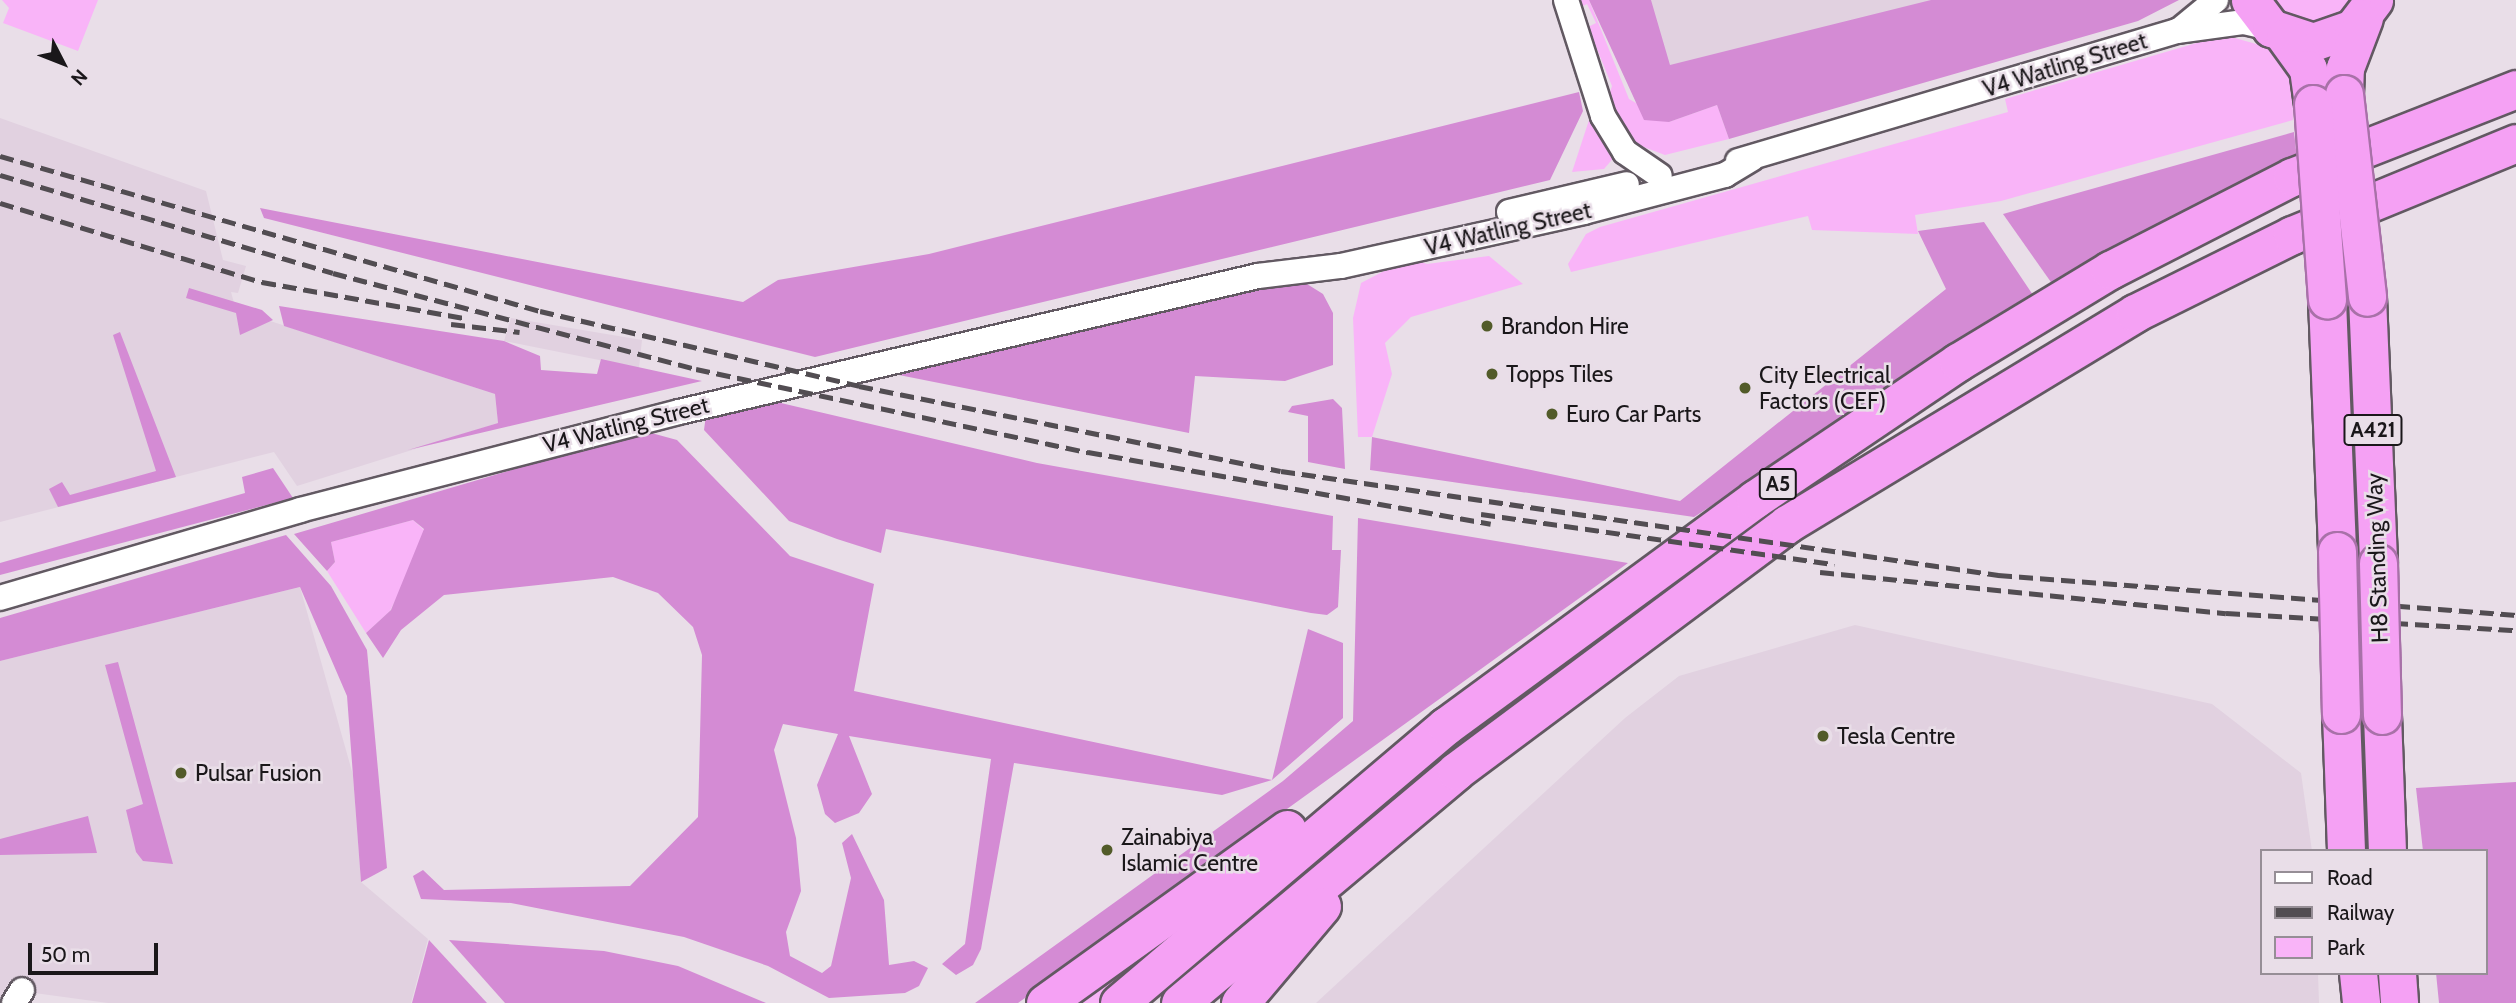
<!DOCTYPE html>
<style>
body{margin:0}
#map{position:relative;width:2516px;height:1003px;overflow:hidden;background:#e9dee8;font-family:Cabin,sans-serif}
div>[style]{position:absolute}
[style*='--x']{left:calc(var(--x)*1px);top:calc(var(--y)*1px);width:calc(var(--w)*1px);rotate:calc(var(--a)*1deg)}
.built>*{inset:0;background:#e1d1e0}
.green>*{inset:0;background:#f9b4f8}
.forest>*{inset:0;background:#d48bd4}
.roads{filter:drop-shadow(2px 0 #625962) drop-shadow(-2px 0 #625962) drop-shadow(0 2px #625962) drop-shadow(0 -2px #625962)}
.minor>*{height:24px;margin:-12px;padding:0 12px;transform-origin:12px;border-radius:12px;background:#fff}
.highway>*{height:37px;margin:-18.5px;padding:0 18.5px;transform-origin:18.5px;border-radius:18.5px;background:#f5a1f4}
.rail>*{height:5px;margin-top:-2.5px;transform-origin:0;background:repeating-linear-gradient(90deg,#524d52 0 14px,transparent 0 21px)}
.bridges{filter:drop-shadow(2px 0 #a871a8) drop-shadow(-2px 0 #a871a8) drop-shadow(0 2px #a871a8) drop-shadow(0 -2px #a871a8)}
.highway-bridge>*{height:37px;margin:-18.5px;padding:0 18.5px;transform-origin:18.5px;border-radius:18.5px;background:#f5a1f4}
.dots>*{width:19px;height:19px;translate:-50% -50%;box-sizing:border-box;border:4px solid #e9dee8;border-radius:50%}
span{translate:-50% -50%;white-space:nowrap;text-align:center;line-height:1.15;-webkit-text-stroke:5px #e9dee8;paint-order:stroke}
.shield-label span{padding:2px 5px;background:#e9dee8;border:2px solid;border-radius:5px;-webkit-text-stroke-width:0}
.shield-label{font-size:21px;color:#1a171a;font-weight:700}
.street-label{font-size:23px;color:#1a171a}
.poi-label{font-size:23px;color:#1a171a}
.left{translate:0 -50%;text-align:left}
.legend{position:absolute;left:2260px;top:849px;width:228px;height:126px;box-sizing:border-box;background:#e9dee8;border:2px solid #968e96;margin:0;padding:9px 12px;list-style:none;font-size:21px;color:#1a171a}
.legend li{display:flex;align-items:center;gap:14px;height:35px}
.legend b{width:35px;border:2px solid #968e96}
.north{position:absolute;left:28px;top:28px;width:70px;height:70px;-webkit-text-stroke:5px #e9dee8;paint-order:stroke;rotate:132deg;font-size:19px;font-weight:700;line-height:28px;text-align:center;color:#1a171a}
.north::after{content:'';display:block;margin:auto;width:24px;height:32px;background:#1a171a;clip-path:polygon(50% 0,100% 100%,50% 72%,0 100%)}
.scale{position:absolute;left:28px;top:943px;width:130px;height:32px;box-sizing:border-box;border:4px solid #1a171a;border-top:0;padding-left:9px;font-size:21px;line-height:24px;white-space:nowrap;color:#1a171a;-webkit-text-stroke:5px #e9dee8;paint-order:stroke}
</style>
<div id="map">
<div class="built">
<div style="clip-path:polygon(1627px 0,1972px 0,1650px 88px)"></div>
<div style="clip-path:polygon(0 118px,206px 191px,223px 260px,246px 266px,238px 293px,231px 292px,236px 310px,495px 394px,498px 423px,297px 486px,274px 452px,0 522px)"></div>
<div style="clip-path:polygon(511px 318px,642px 340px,639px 368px,504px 341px)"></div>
<div style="clip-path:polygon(300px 587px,353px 775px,361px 882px,428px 939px,411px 1003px,108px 1003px,27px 992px,0 999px,0 661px)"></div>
<div style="clip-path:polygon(1855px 625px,2212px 704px,2301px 773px,2312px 851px,2262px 851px,2262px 973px,2318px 973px,2319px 1003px,1316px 1003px,1625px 718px,1679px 676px)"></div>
</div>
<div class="green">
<div style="clip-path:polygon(2px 0,98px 0,78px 51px,3px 23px,9px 8px)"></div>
<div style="clip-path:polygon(1573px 0,1589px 0,1629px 99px,1669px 122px,1717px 105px,1729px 139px,1665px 155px,1625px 140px,1609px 95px,1612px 86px,1588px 27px,1596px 23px,1587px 4px,1577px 9px)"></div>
<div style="clip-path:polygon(2270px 0,2354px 0,2342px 16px,2314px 27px,2284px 19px)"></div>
<div style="clip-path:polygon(2224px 35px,2267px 47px,2284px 64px,2292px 79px,2293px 120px,2001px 201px,1915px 215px,1918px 234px,1812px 230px,1808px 216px,1571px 272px,1568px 264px,1586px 234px,1600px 227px,2008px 112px,2005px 99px)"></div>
<div style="clip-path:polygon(1591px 114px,1616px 155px,1604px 169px,1572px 172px)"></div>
<div style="clip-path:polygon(1489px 256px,1523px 284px,1411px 317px,1385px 343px,1392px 374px,1372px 437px,1358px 437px,1353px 318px,1361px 283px,1409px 258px,1427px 264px)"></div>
<div style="clip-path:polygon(413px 520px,424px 530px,423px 545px,390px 611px,366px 633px,327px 571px,335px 562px,331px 542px)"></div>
<div style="clip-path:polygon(1158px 932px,1171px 944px,1104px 1003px,1066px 1003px)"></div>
</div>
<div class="forest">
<div style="clip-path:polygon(1589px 0,1651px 0,1670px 65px,1931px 0,2179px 0,2138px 21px,1729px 139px,1717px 105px,1669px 122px,1644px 120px)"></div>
<div style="clip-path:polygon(1579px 92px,1583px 111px,1550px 180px,815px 357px,264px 218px,260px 208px,743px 302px,778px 280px,929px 254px)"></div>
<div style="clip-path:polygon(2294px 132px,2298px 167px,2053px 285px,2003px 214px)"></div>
<div style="clip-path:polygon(1984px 222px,2035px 298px,1694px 517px,1370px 470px,1372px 437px,1680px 501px,1946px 289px,1918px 231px)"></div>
<div style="clip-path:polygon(1307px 284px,1323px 294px,1333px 313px,1333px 365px,1285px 381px,1195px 376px,1189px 433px,899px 375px,1263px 286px)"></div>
<div style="clip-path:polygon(189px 288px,262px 310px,273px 320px,240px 335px,236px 313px,186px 298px)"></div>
<div style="clip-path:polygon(279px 306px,504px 341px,540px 356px,541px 370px,597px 374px,601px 359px,702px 381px,408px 450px,498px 423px,495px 394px,284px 326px)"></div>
<div style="clip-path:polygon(120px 332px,176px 477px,58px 507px,49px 489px,62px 482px,70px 495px,156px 471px,113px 335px)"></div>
<div style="clip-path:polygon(1333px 399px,1342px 408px,1345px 469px,1308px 462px,1308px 416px,1288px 412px,1292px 406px)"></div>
<div style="clip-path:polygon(768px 400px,1037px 463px,1333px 516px,1332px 550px,1341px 550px,1338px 607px,1327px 615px,1311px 613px,886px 529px,881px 553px,837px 539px,789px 521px,704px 430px,706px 415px)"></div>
<div style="clip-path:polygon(644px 431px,677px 440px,790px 556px,874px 584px,854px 691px,1272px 780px,1308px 629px,1343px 643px,1343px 718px,1272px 780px,1222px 795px,1014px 763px,981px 949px,973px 965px,956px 975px,942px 964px,965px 944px,991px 759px,849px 736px,872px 794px,859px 813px,835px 823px,825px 814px,817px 785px,838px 734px,783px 724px,774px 750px,796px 838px,801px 891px,786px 932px,790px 956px,822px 973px,831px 966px,851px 878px,842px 843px,852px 834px,884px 900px,889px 965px,914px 961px,928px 968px,919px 986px,905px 993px,829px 998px,768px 966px,684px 937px,511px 903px,421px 899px,413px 876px,423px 870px,444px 890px,630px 886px,698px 817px,702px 655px,693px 627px,658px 593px,613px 577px,444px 595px,401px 630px,383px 658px,366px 633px,391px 610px,424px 529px,413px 520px,331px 542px,335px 562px,327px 571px,294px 534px)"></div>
<div style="clip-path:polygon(273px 468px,293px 498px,0 575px,0 563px,245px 493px,242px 477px)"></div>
<div style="clip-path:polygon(1358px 518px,1628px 563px,1018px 1003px,975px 1003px,1283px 781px,1353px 721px)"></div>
<div style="clip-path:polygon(286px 535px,331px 586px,367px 650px,387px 868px,361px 882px,347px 696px,300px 587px,0 661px,0 618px)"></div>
<div style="clip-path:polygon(118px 662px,173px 864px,143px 861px,136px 852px,126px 810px,143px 804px,105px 665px)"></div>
<div style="clip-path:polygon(2516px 782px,2516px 1003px,2439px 1003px,2436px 973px,2486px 973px,2486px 851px,2423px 851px,2416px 788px)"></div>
<div style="clip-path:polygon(88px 816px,97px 853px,0 855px,0 839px)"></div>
<div style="clip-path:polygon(429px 940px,487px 1003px,412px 1003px)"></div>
<div style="clip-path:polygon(449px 940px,604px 951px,678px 966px,766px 1003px,505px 1003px)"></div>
</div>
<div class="roads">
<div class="minor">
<div style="--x:1566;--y:0;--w:122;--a:72.3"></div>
<div style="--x:1603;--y:116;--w:42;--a:58.6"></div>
<div style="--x:1625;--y:152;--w:42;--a:34.4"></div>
<div style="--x:2182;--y:28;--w:44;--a:-39.5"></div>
<div style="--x:1738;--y:161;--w:458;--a:-16.5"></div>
<div style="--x:2177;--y:31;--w:68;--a:-7.7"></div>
<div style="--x:2244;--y:22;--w:28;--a:13"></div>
<div style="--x:1509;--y:212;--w:121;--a:-13.3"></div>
<div style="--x:0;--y:598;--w:313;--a:-16.3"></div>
<div style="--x:300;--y:510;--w:391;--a:-14.5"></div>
<div style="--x:679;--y:412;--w:595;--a:-13.22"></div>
<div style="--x:1258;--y:276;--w:84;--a:-6.9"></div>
<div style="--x:1341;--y:266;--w:249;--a:-12.5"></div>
<div style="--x:1584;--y:212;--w:146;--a:-14.7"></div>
<div style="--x:1725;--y:175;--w:31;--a:-31"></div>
<div style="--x:14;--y:1003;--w:15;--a:-58"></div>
</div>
<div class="highway">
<div style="--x:2250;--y:0;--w:35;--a:53"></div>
<div style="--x:2271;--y:28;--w:44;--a:18.4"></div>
<div style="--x:2313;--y:42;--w:42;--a:-19.3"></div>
<div style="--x:2353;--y:28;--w:35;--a:-53"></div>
<div style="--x:2285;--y:37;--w:39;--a:54"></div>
<div style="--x:2308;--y:69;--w:35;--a:82"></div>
<div style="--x:2344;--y:94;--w:26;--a:-88"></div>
<div style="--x:2345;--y:68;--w:53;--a:-69.2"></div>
<div style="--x:2367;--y:297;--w:266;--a:87.6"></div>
<div style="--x:2327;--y:300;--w:251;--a:87.7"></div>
<div style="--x:2341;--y:714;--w:137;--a:87.9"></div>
<div style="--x:2382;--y:715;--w:136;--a:87.9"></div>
<div style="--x:2358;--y:973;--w:30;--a:84"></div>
<div style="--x:2397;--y:973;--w:30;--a:86"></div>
<div style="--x:1045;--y:1003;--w:298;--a:-35.7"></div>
<div style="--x:1119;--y:1003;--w:429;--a:-40.3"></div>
<div style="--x:1446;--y:726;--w:383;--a:-36.3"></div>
<div style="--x:1755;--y:499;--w:245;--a:-34"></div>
<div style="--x:1958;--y:362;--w:178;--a:-31.2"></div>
<div style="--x:2110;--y:270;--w:204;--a:-27.1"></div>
<div style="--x:2292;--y:177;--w:241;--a:-21.4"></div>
<div style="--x:1180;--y:1003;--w:361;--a:-40"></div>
<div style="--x:1456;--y:771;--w:413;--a:-36.7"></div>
<div style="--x:1787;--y:524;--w:407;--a:-31.2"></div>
<div style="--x:2135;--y:313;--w:175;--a:-26.4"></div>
<div style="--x:2292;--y:235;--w:242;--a:-22.3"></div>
<div style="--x:1240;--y:1003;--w:127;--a:-49.8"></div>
</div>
</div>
<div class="rail">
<div style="--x:0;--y:156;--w:562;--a:16.02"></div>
<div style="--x:540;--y:311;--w:328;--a:13.2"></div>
<div style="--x:859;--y:386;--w:430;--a:11.4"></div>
<div style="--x:1281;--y:471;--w:725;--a:8.25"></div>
<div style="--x:1998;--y:575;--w:520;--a:4.42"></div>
<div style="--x:0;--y:175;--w:347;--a:16.4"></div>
<div style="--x:333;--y:273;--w:375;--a:14.8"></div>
<div style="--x:696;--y:369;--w:401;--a:12"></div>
<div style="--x:1088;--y:452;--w:409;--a:10.1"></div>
<div style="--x:0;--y:203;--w:274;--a:16.8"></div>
<div style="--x:262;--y:282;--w:205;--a:10.1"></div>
<div style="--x:451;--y:324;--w:69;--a:6.6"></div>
<div style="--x:1481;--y:514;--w:357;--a:8.1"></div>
<div style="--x:1820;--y:572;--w:408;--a:5.8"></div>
<div style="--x:2226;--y:613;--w:290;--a:3.4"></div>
</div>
<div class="bridges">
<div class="highway-bridge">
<div style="--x:2344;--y:94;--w:204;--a:83.5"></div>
<div style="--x:2313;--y:104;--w:196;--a:85.9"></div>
<div style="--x:2337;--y:551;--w:163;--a:88.6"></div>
<div style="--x:2378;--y:563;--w:152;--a:88.5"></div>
</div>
</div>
<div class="dots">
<div style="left:1487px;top:326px;background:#525b29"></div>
<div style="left:1492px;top:374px;background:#525b29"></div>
<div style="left:1745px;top:388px;background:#525b29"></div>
<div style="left:1552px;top:414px;background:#525b29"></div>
<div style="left:1823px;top:736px;background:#525b29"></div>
<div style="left:181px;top:773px;background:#525b29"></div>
<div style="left:1107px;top:850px;background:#525b29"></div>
</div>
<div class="shield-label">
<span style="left:2373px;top:430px">A421</span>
<span style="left:1778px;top:484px">A5</span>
</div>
<div class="street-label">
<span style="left:2065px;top:65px;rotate:-17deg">V4 Watling Street</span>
<span style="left:1508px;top:229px;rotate:-13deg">V4 Watling Street</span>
<span style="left:626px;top:425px;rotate:-14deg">V4 Watling Street</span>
<span style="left:2377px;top:558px;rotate:-92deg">H8 Standing Way</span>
</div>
<div class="poi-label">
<span class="left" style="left:1501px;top:326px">Brandon Hire</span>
<span class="left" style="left:1506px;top:374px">Topps Tiles</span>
<span class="left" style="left:1759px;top:388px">City Electrical<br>Factors (CEF)</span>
<span class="left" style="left:1566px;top:414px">Euro Car Parts</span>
<span class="left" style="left:1837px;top:736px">Tesla Centre</span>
<span class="left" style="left:195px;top:773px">Pulsar Fusion</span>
<span class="left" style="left:1121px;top:850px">Zainabiya<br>Islamic Centre</span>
</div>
<ul class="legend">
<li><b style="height:9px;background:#fff"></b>Road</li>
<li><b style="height:9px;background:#524d52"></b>Railway</li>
<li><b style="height:19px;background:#f9b4f8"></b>Park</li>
</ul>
<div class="north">N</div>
<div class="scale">50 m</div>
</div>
